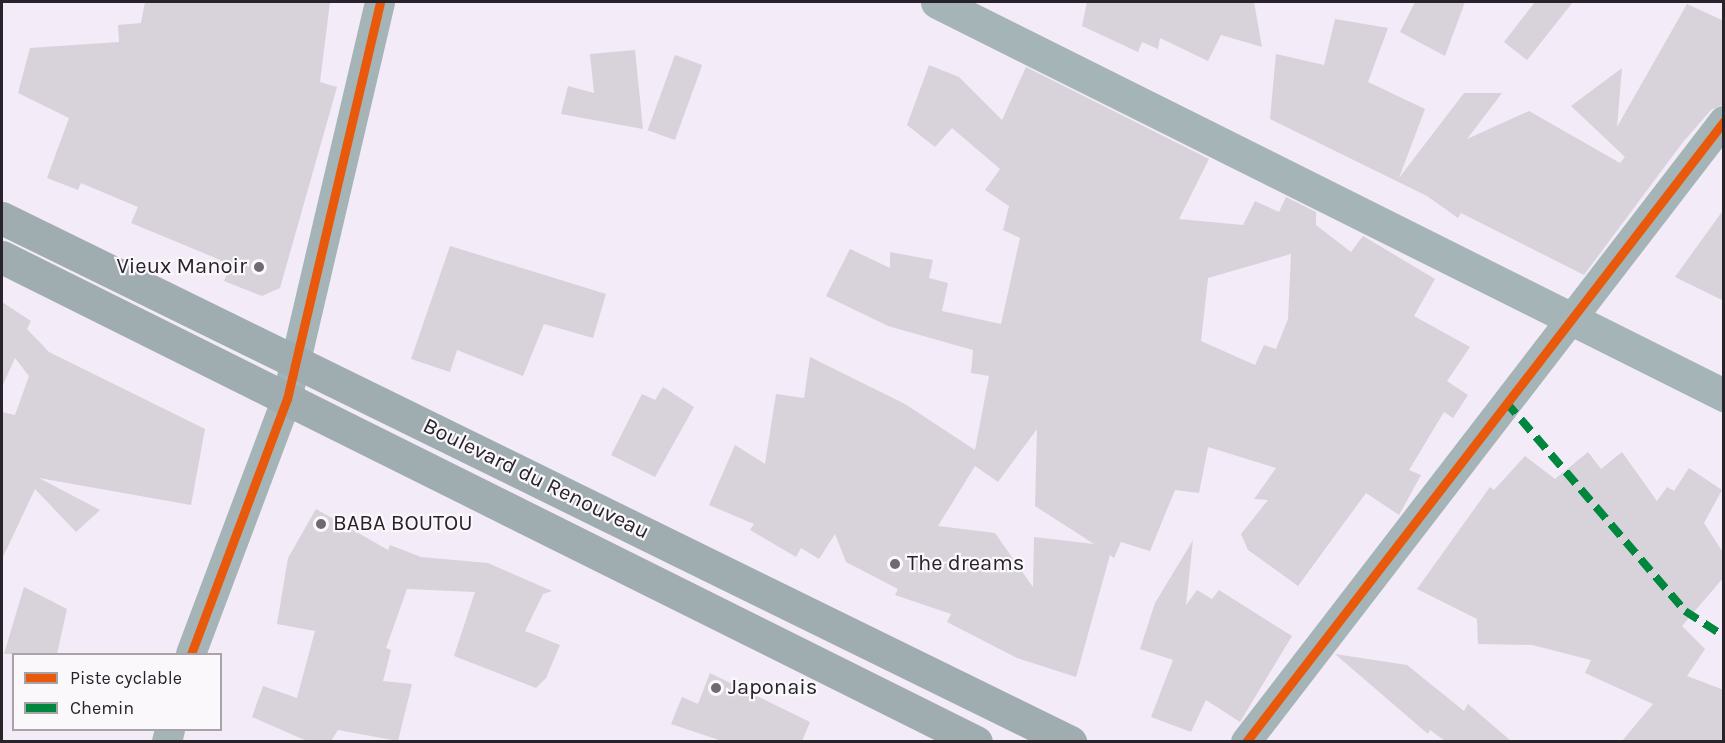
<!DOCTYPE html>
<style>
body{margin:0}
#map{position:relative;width:1725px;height:743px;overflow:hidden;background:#f3ebf7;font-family:Karla,sans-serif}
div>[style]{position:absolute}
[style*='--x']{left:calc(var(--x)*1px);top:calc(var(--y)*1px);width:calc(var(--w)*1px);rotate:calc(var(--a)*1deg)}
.building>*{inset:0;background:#d8d2db;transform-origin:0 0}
.street>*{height:30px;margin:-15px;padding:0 15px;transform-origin:15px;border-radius:15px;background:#a4b4b7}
.secondary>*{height:33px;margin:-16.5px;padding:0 16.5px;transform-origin:16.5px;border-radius:16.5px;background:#a4b4b7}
.primary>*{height:33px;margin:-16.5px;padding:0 16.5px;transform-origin:16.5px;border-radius:16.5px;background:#9fadb1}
.quiet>*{height:8px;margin-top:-4px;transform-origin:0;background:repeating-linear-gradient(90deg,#00873e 0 15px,transparent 0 23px)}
.cycleway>*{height:9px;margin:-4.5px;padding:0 4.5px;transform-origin:4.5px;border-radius:4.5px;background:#e8590c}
.dots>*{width:16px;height:16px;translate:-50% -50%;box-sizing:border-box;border:3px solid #fbf8fc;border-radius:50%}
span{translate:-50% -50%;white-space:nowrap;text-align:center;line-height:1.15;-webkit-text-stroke:4.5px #fbf8fc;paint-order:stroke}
.poi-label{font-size:22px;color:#28232b}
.right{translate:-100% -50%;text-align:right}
.left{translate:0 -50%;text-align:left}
.street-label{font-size:22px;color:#28232b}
.frame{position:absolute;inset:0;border:3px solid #28232b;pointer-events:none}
.legend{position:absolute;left:12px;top:653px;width:210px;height:78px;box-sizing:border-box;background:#fbf8fc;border:2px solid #a7a3a8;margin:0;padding:8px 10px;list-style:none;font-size:18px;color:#28232b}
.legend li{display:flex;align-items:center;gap:12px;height:30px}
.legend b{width:30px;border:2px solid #a7a3a8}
</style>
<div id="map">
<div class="building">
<div style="clip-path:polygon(145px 2px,330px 2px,320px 82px,337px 87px,280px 288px,262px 296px,224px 281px,230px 266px,218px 259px,131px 223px,138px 207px,81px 183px,78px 190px,47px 178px,69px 118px,18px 93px,30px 48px,119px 42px,118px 25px,141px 23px)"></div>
<div style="clip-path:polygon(1087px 2px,1254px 2px,1262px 47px,1221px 35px,1208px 61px,1160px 38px,1158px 49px,1142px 42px,1138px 52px,1082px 26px)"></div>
<div style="clip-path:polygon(1415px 2px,1465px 2px,1445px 56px,1400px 32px)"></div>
<div style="clip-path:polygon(1535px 2px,1573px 2px,1527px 60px,1504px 42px)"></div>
<div style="clip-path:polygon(1687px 4px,1724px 21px,1724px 104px,1711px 110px,1683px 142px,1584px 275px,1461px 213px,1458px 218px,1427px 196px,1270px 119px,1276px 54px,1324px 65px,1335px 19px,1388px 28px,1368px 82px,1425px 109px,1399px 178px,1464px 93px,1502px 93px,1467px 139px,1529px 111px,1620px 163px,1625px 157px,1571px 106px,1622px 68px,1617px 127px)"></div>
<div style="clip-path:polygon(635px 50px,643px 129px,561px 114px,568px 86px,594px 93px,590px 54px)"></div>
<div style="left:675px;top:55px;width:29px;height:80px;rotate:20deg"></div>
<div style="clip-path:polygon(evenodd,929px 65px,959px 77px,1002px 120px,1026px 67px,1209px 159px,1179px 219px,1243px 225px,1255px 201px,1279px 212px,1286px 197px,1316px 212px,1316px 225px,1351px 252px,1363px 236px,1435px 279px,1414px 316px,1470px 347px,1447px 381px,1468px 395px,1453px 418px,1444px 412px,1409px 470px,1421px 475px,1399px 515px,1366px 493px,1298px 586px,1248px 550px,1241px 534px,1268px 500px,1254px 499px,1276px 468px,1208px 447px,1199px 493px,1175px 490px,1150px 551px,1121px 542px,1114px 558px,1110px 555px,1076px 677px,1017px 658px,947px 622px,951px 614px,895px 595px,898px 589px,846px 562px,835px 534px,819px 559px,801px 548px,796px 557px,750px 530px,754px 524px,709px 505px,735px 445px,765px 464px,776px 394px,804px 398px,810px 357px,905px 404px,975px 450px,989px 376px,971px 373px,973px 350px,888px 326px,826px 296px,850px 249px,890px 268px,890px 252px,933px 260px,929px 278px,948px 283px,942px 311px,1001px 324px,1020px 238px,1003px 230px,1009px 206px,985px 190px,1000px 169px,952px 128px,935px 147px,907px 125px,929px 65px,1291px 254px,1288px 319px,1276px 349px,1264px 345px,1255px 365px,1201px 341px,1208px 278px,1291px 254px,929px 65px,1037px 429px,1035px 506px,1094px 544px,1034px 537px,1033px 587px,995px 533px,938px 526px,975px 466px,998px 482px,1037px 429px)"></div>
<div style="clip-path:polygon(1724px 209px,1724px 301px,1675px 277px)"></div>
<div style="clip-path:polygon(450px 246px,606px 294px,593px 338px,544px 324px,523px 376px,457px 350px,450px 372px,411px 359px)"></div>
<div style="clip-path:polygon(2px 302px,31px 321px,27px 329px,49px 352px,205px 429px,191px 505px,39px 478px,100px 510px,76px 532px,35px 489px,2px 559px,2px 412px,15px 415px,29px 376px,15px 358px,2px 387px)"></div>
<div style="clip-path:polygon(663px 387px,694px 407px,655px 477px,611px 455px,642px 394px,655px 400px)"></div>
<div style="clip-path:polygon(1588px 452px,1601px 469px,1622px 452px,1657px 501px,1667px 487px,1674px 491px,1689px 468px,1722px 490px,1704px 523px,1724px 554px,1724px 577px,1682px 626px,1705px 649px,1687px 676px,1724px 690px,1724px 741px,1622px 741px,1653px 704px,1585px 673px,1591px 660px,1532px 645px,1478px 644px,1477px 619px,1417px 589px,1490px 487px,1494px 490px,1525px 456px,1555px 479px)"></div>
<div style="clip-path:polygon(316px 509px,388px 550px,390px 545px,421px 557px,488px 563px,552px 591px,543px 594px,525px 631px,560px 645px,546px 678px,536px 688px,454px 656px,475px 592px,407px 589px,386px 648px,391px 650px,383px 681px,412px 684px,398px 741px,338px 730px,331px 741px,307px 741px,252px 717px,263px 686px,297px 698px,315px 631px,277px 624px,288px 558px)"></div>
<div style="clip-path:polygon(1193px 540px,1186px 605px,1197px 590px,1212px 599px,1219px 590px,1292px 636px,1240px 722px,1206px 700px,1191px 732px,1151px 717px,1173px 660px,1140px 649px,1155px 603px)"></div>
<div style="clip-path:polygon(24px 587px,67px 609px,57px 654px,4px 654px)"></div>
<div style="clip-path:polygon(1335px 654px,1407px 665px,1464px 711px,1468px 704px,1511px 741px,1445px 741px,1430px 730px,1428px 734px)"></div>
<div style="clip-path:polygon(710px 673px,810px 722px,802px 741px,722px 741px,671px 724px,682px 697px,698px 704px)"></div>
</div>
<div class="street">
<div style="--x:191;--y:654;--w:272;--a:-69.4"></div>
<div style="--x:287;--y:399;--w:408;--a:-76.8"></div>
<div style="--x:167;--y:742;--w:12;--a:-76"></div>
<div style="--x:1246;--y:742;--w:784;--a:-52.41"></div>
</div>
<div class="secondary">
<div style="--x:937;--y:2;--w:880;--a:26.54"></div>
</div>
<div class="primary">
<div style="--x:2;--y:218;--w:1190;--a:26.13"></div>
<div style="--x:2;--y:257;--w:1088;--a:26.47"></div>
</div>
<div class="quiet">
<div style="--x:1506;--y:402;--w:275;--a:49.4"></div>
<div style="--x:1685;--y:611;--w:46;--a:32.7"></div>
</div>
<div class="cycleway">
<div style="--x:191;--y:654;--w:272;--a:-69.4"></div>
<div style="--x:287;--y:399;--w:408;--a:-76.8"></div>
<div style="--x:1246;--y:742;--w:784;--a:-52.41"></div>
</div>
<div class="dots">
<div style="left:259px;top:267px;background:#6f6972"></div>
<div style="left:321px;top:524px;background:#6f6972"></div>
<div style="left:895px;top:564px;background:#6f6972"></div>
<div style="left:716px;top:688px;background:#6f6972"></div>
</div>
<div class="poi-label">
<span class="right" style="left:247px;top:267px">Vieux Manoir</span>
<span class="left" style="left:333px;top:524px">BABA BOUTOU</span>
<span class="left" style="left:907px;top:564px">The dreams</span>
<span class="left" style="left:728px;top:688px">Japonais</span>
</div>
<div class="street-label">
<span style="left:536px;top:479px;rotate:26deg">Boulevard du Renouveau</span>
</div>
<div class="frame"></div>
<ul class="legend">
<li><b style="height:8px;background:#e8590c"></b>Piste cyclable</li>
<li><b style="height:8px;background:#00873e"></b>Chemin</li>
</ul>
</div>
